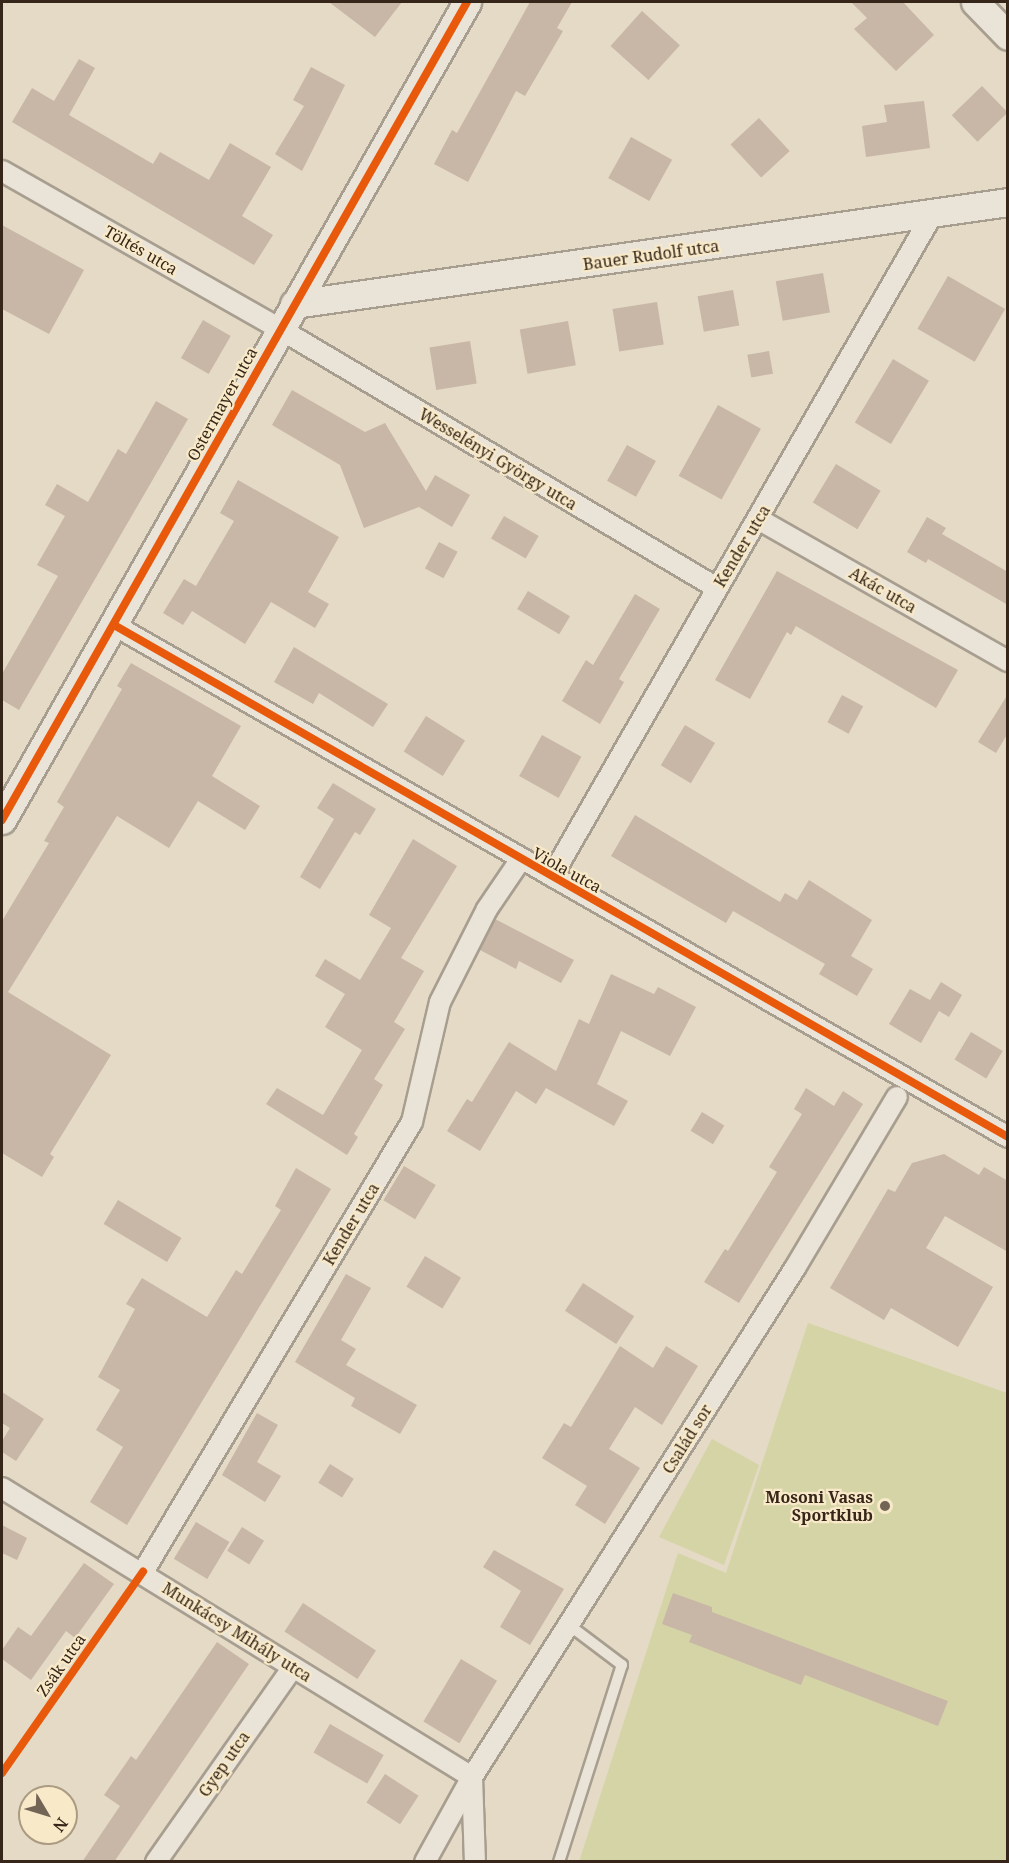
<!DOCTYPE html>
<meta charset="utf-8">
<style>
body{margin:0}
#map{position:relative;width:1009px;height:1863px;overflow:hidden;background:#e4dac5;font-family:"Noto Serif",serif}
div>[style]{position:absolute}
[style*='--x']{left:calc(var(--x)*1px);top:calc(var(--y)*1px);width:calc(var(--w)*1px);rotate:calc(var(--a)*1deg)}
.green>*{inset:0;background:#d5d4a6}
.building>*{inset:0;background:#c8b7a6;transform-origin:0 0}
.roads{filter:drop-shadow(2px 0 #a89e90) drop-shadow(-2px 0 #a89e90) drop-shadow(0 2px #a89e90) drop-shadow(0 -2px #a89e90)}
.lane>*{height:10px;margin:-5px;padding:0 5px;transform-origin:5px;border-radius:5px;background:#eae4d8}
.street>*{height:20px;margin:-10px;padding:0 10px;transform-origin:10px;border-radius:10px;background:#eae4d8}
.secondary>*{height:27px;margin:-13.5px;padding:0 13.5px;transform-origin:13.5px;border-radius:13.5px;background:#eae4d8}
.cycleway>*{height:8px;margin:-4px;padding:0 4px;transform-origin:4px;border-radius:4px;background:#e8590c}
.dots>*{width:16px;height:16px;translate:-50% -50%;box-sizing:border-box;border:3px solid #f8e9c8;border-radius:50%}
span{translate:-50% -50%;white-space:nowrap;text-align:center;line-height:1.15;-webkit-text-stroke:4.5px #f8e9c8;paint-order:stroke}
.street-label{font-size:16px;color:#352619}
.poi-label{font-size:16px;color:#352619;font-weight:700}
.right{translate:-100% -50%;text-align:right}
.frame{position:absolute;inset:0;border:3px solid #352619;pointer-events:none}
.north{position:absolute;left:18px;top:1785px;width:60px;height:60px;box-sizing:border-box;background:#f8e9c8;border:2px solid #aa9b82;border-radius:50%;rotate:128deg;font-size:16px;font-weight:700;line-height:24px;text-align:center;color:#352619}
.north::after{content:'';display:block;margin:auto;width:21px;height:27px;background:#726555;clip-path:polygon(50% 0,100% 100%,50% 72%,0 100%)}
</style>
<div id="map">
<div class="green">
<div style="clip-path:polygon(808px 1323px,1007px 1393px,1007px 1861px,579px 1862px,678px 1553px,726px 1573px)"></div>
<div style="clip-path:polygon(712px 1439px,759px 1465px,724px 1565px,659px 1537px)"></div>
</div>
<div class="building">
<div style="clip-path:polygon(329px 2px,402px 2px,375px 37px)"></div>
<div style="clip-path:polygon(530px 2px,572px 2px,557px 28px,563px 31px,525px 96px,516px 91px,468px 182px,434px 164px,452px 130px,457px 133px)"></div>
<div style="clip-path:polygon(851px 2px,903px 2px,934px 35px,896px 71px,854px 29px,867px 18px)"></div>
<div style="left:642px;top:11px;width:51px;height:47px;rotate:42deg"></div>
<div style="clip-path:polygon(79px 59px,95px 68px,69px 115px,153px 164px,160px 152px,209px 180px,230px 143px,271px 167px,242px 216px,273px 235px,254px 265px,12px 122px,32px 88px,54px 101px)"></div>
<div style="clip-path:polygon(311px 67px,345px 85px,302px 171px,275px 154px,304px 106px,293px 100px)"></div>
<div style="left:982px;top:86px;width:37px;height:42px;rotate:46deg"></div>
<div style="clip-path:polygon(924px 101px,930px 148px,866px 157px,862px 126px,887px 122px,884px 105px)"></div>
<div style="left:759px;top:118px;width:45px;height:39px;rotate:47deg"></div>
<div style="left:631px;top:137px;width:47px;height:47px;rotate:29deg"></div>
<div style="clip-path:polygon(2px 225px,84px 270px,49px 334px,2px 309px)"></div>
<div style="left:823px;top:273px;width:40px;height:48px;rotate:80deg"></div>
<div style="left:948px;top:276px;width:66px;height:61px;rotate:30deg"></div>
<div style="left:733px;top:290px;width:36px;height:36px;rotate:80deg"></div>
<div style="left:657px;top:302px;width:43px;height:45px;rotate:81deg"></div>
<div style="left:203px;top:320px;width:32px;height:44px;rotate:30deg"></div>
<div style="left:568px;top:321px;width:45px;height:49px;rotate:80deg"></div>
<div style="left:470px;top:341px;width:43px;height:41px;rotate:81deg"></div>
<div style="left:769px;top:351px;width:23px;height:22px;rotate:80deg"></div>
<div style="left:893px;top:359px;width:42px;height:74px;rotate:31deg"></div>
<div style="clip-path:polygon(292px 390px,365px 432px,385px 423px,426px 491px,435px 475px,470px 495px,452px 527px,419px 507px,364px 528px,340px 465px,272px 425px)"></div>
<div style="clip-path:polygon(156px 401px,188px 419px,19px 710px,2px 700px,2px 674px,58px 576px,37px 565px,65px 516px,45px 505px,57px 484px,88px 502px,118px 449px,126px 454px)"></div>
<div style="left:718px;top:405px;width:49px;height:81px;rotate:29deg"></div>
<div style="left:627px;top:445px;width:33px;height:41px;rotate:29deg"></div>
<div style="left:836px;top:464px;width:52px;height:45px;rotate:31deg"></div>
<div style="clip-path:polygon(238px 480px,339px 537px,308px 592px,329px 604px,315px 628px,271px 602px,245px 644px,192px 611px,183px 625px,163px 613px,184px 579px,196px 586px,234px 521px,220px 513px)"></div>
<div style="left:504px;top:516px;width:40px;height:26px;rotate:30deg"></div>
<div style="clip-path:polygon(927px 517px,946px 528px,942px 534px,1008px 572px,1008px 605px,928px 559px,926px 563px,907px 552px)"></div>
<div style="left:439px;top:542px;width:21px;height:30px;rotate:28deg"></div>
<div style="clip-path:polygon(777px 571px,958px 670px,936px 708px,796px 626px,791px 635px,787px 632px,750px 699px,715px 680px)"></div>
<div style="left:528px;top:591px;width:49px;height:21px;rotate:31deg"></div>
<div style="clip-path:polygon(635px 594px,660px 609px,619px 679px,624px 682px,600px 724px,562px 701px,586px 660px,593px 665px)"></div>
<div style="clip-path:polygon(294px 647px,388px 704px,373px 727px,319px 693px,313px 704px,274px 682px)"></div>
<div style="clip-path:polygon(131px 663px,241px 726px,212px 776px,260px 806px,245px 830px,198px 801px,169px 848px,117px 816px,8px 992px,111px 1055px,50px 1154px,54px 1157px,42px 1177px,2px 1153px,2px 921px,49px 843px,44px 841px,64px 807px,57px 802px,122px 689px,117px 686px)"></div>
<div style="clip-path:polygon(1008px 694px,1008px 733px,996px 753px,978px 742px)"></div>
<div style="left:842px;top:695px;width:24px;height:31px;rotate:28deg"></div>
<div style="left:426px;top:716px;width:46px;height:42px;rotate:32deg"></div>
<div style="left:685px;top:725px;width:35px;height:47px;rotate:31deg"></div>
<div style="left:542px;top:735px;width:45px;height:47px;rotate:29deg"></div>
<div style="clip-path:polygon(333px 783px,376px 809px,360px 835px,355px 832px,320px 889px,300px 877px,334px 819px,317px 808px)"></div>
<div style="clip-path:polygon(635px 815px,780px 902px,785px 893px,797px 900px,809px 880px,872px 920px,851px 956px,873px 969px,857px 996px,819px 974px,825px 964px,733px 911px,726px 923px,611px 856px)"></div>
<div style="clip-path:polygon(413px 839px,457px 866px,401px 958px,424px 971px,394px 1022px,405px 1029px,374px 1079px,383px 1085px,354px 1134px,358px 1137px,347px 1155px,266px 1104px,277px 1088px,323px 1115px,362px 1050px,325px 1027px,345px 994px,315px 976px,325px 959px,360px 980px,391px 928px,369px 915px)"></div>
<div style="clip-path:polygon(495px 919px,574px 960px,561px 983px,519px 961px,516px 969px,480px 950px)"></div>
<div style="clip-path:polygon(611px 974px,654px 994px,658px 987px,696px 1007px,670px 1056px,621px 1031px,597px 1084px,628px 1101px,614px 1126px,546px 1088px,536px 1104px,516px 1091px,480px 1151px,447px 1131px,467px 1099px,472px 1102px,509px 1042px,556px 1071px,579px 1019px,589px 1024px)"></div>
<div style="clip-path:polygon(941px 982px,962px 995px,949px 1017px,939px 1011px,921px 1043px,889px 1024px,910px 989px,930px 1000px)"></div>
<div style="left:971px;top:1032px;width:37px;height:32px;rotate:31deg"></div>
<div style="clip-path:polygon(806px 1088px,834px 1106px,843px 1091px,863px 1104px,739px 1303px,704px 1282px,725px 1249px,728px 1251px,777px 1172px,769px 1167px,802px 1114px,794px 1109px)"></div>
<div style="left:702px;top:1112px;width:26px;height:22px;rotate:31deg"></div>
<div style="clip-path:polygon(944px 1154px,979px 1175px,984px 1167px,1008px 1181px,1008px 1252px,945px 1216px,926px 1248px,993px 1287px,958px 1347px,891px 1308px,884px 1320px,830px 1288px,888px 1189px,895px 1192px,912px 1163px)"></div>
<div style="left:404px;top:1166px;width:37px;height:40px;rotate:31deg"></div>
<div style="clip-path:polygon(296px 1168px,331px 1189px,127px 1525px,90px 1502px,123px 1447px,96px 1430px,120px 1390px,98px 1377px,135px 1309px,126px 1304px,142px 1278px,207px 1317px,236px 1270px,242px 1274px,281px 1210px,275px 1206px)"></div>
<div style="left:118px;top:1200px;width:74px;height:28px;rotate:31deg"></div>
<div style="left:425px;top:1256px;width:42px;height:36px;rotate:31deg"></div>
<div style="clip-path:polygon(346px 1274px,371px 1288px,341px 1340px,356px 1349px,346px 1365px,417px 1405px,400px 1434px,351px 1406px,355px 1398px,295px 1362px)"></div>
<div style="left:583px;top:1283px;width:61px;height:33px;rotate:33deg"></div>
<div style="clip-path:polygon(620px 1346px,653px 1368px,666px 1346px,698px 1366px,662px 1425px,635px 1407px,609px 1449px,640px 1468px,605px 1524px,575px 1505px,587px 1486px,542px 1458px,564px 1423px,571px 1427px)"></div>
<div style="clip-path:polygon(2px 1392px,44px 1419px,16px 1461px,2px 1452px,2px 1441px,10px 1428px,2px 1423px)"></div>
<div style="clip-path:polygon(257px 1413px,278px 1425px,257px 1462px,281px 1476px,265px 1502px,222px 1475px)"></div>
<div style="left:330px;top:1464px;width:28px;height:22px;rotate:32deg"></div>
<div style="left:196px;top:1522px;width:39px;height:43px;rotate:31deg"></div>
<div style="clip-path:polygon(2px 1525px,27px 1538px,17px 1560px,2px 1553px)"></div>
<div style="left:242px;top:1527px;width:26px;height:28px;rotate:32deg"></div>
<div style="clip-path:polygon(494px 1550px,564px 1589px,530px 1645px,500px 1627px,521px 1591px,483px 1567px)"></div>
<div style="clip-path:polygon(84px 1563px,114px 1584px,75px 1638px,66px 1631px,31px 1680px,2px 1659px,2px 1650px,18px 1627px,31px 1636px)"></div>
<div style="clip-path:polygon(673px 1593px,712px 1607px,712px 1612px,948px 1701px,938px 1726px,805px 1675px,801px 1685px,689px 1642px,692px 1635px,662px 1624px)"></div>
<div style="left:303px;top:1603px;width:87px;height:34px;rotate:33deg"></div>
<div style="clip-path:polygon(217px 1642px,249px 1664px,114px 1862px,82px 1862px,120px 1806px,104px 1795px,131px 1756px,136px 1760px)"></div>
<div style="left:461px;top:1659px;width:42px;height:73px;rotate:31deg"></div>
<div style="left:330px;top:1724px;width:62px;height:33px;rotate:30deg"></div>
<div style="left:385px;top:1774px;width:40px;height:34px;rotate:33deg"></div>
</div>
<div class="roads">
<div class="lane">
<div style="--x:559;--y:1862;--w:207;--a:-72.3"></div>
<div style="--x:622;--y:1665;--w:66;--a:-143"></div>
</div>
<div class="street">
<div style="--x:2;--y:171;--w:320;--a:29.6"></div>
<div style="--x:280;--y:329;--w:508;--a:30.65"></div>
<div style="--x:758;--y:519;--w:288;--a:29.6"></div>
<div style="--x:114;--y:625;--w:1030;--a:29.8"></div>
<div style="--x:552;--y:876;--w:762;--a:-60.11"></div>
<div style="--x:2;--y:1488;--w:552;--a:31.59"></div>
<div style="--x:143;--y:1572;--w:524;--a:-59.13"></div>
<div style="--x:412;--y:1122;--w:123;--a:-76.9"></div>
<div style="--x:440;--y:1002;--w:104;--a:-63.2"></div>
<div style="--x:487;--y:909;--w:60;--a:-55.8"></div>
<div style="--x:472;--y:1777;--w:85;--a:88"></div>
<div style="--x:156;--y:1862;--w:238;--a:-54.9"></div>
<div style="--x:425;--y:1862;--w:97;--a:-61.1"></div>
<div style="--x:472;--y:1777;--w:603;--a:-57.6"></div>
<div style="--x:795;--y:1268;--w:199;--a:-59.2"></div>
</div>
<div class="secondary">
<div style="--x:975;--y:2;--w:47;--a:45.9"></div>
<div style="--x:294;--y:304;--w:721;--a:-8.13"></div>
<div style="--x:2;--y:820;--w:941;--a:-60.38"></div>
</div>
</div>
<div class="cycleway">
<div style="--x:114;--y:625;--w:1030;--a:29.8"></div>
<div style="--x:2;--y:820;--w:941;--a:-60.38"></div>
<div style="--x:2;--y:1773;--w:246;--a:-55"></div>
</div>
<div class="dots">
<div style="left:885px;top:1506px;background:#726555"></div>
</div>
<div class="street-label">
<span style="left:141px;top:250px;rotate:30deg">Töltés utca</span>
<span style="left:651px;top:255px;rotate:-8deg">Bauer Rudolf utca</span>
<span style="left:222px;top:404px;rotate:-61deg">Ostermayer utca</span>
<span style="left:498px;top:459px;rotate:31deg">Wesselényi György utca</span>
<span style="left:742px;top:546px;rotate:-59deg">Kender utca</span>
<span style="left:883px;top:590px;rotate:30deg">Akác utca</span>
<span style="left:567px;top:870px;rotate:29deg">Viola utca</span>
<span style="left:351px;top:1224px;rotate:-59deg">Kender utca</span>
<span style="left:687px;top:1439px;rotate:-58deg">Család sor</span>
<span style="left:237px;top:1632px;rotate:32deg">Munkácsy Mihály utca</span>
<span style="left:61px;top:1665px;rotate:-55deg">Zsák utca</span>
<span style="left:224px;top:1764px;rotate:-55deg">Gyep utca</span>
</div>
<div class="poi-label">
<span class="right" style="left:873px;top:1506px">Mosoni Vasas<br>Sportklub</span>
</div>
<div class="frame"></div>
<div class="north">N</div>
</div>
